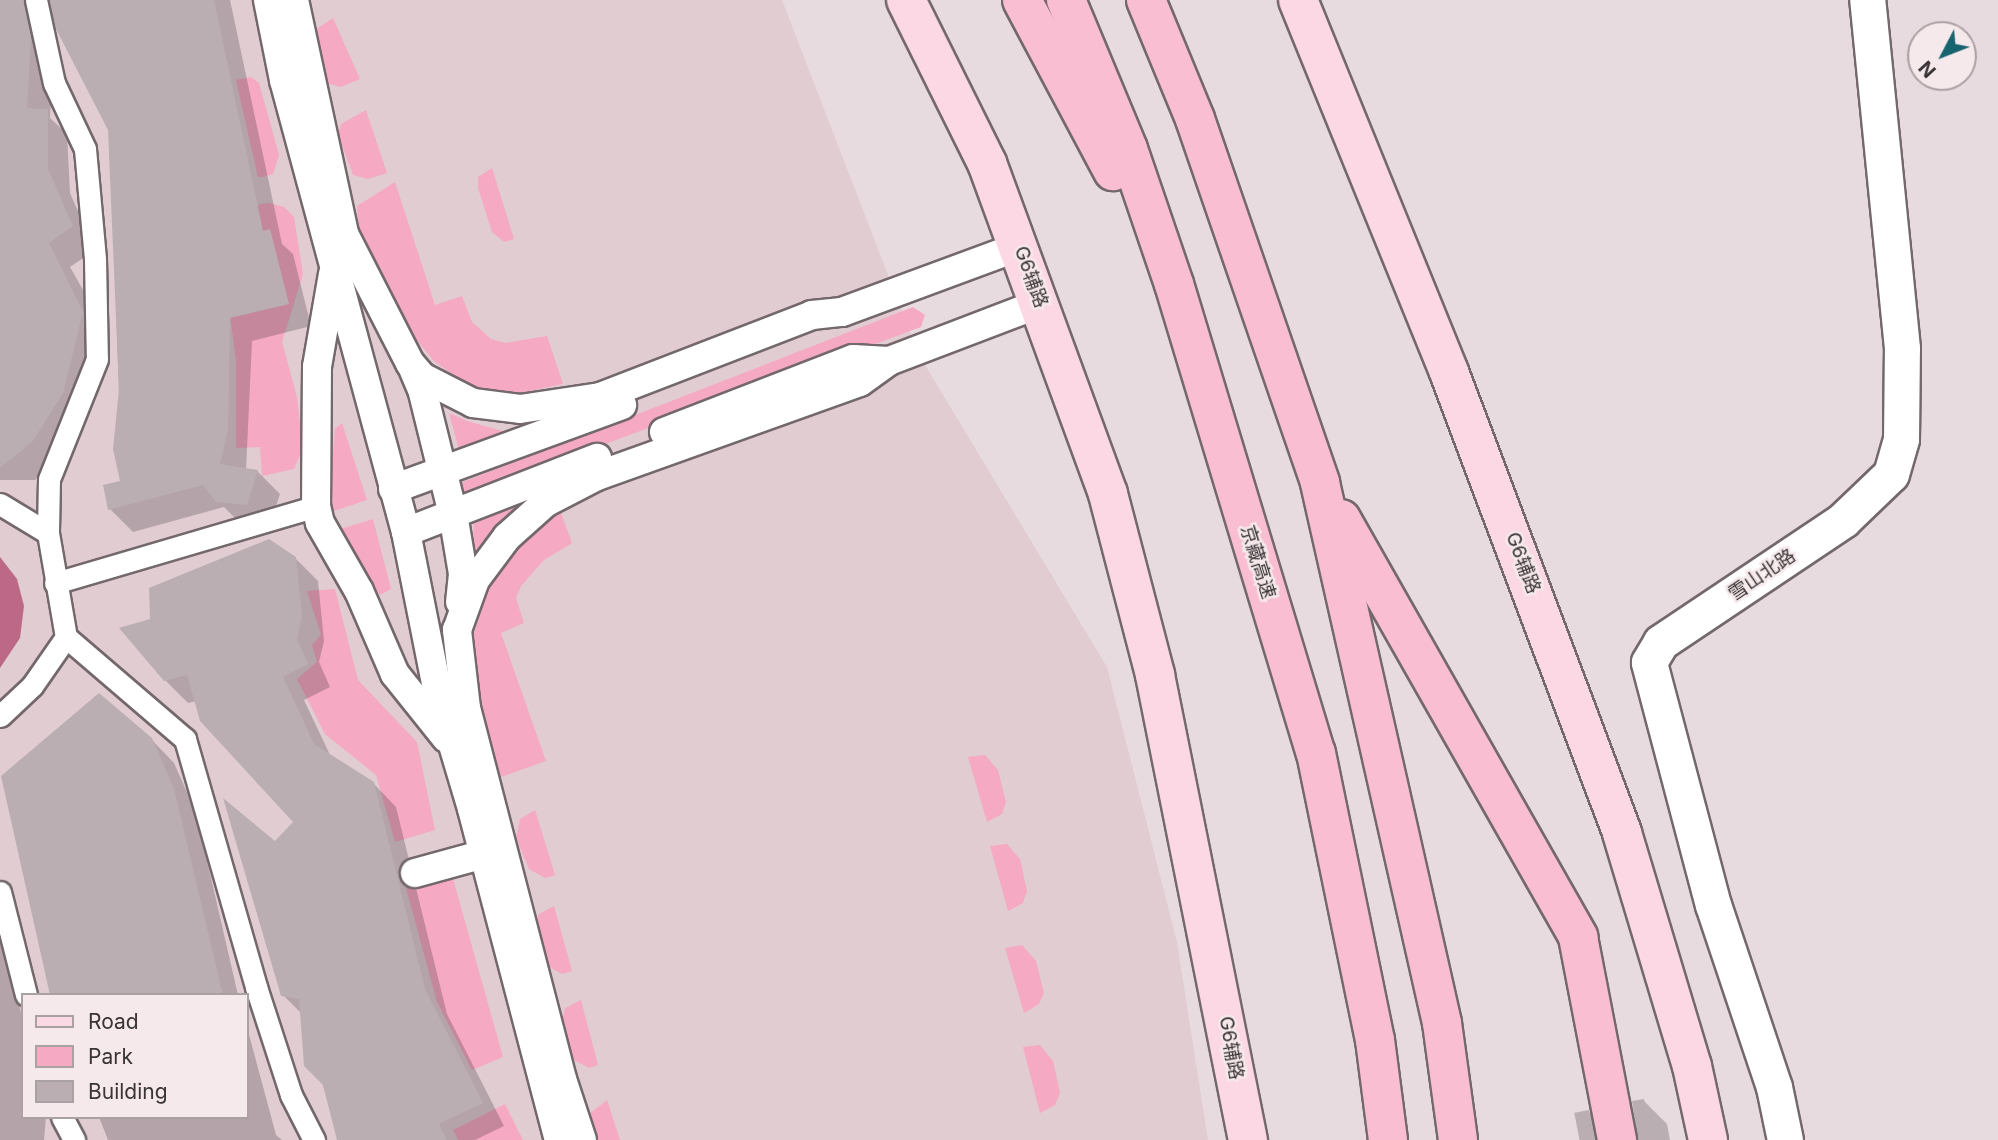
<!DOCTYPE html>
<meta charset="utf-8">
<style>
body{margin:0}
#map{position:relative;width:1998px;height:1140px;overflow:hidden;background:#e8dbdf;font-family:Inter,"Noto Sans SC",sans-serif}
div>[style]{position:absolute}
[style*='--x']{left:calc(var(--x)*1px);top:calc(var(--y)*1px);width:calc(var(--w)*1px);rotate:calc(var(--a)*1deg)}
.built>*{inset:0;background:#e1ccd2}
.green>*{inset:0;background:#f5a9c2}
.water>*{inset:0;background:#bc6886}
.shadow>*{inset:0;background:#0003}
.building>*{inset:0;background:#bbaeb2;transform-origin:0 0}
.roads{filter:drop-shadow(2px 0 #73686b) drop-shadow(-2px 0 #73686b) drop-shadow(0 2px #73686b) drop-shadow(0 -2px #73686b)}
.pedestrian>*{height:21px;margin:-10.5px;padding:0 10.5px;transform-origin:10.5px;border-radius:10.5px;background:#fff}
.minor>*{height:28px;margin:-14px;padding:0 14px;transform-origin:14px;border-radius:14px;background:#fff}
.tertiary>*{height:35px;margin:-17.5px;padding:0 17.5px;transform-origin:17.5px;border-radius:17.5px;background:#fff}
.primary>*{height:38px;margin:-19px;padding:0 19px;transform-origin:19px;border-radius:19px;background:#fbd8e3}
.motorway>*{height:38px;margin:-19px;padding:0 19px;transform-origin:19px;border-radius:19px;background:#f9bed1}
span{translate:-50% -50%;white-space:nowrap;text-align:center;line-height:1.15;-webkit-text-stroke:5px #f6e9ec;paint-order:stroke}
.street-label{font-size:19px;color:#393435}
.legend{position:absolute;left:21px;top:993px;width:228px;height:126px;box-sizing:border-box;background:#f6e9ec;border:2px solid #aaa1a3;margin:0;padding:9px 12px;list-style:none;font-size:21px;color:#393435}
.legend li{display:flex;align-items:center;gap:14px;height:35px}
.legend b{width:35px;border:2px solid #aaa1a3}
.north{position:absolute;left:1907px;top:21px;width:70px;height:70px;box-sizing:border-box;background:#f6e9ec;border:2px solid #aaa1a3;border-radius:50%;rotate:228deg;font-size:19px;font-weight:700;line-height:28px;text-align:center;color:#393435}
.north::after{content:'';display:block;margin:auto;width:24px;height:32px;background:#17636e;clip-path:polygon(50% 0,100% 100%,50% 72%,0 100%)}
</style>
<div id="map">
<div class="built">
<div style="clip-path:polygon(evenodd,0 0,782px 0,919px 355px,1107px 667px,1177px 942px,1208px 1140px,0 1140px,0 0,23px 995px,247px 995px,247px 1117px,23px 1117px,23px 995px)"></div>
</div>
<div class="green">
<div style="clip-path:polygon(333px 18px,360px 79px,341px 87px,326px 83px,309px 34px)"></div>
<div style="clip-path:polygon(251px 77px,259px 83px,279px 155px,273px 174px,264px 177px,258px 177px,236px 80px)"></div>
<div style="clip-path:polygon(366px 110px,387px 173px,368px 179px,353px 175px,338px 134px,341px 124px)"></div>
<div style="clip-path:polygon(492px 168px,514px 239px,504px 242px,492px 232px,478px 188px,478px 177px)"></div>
<div style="clip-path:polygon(395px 182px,435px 305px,462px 296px,472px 322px,491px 339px,505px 343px,547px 336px,563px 384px,505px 396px,470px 387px,434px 361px,401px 321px,359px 236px,357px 206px)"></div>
<div style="clip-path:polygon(269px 203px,284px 207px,294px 217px,303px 274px,282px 342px,297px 397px,303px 448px,294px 469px,262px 476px,260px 447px,236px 448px,236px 360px,221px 245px,260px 204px)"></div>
<div style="clip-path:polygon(913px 307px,925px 315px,921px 327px,462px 497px,458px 485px,463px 482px)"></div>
<div style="clip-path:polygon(449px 413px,467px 421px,516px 435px,460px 453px)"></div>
<div style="clip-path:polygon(342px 423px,367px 500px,328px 513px,335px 429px)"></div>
<div style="clip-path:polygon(525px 502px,472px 567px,474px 519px)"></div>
<div style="clip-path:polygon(557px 502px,572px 543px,544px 560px,521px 586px,516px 598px,524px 623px,501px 633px,546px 761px,495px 779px,478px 728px,471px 642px,497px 563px)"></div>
<div style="clip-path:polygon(373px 519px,391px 589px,380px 595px,334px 531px)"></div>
<div style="clip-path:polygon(335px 589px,358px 680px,417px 742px,435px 830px,395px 842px,376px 775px,325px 734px,297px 679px,317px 662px,312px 645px,321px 635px,307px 591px)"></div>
<div style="clip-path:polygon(985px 755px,998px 770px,1006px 802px,1002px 814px,987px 822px,968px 757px)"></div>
<div style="clip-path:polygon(535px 810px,555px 875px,545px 878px,529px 869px,516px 838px,520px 819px)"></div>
<div style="clip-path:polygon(1007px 844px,1020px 859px,1027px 891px,1023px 903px,1008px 911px,990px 846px)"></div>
<div style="clip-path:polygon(452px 875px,503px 1057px,472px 1070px,437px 1002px,405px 884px)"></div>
<div style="clip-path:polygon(554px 906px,572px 971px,562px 974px,546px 965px,534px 926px,539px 914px)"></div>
<div style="clip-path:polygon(1022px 945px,1036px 961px,1044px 993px,1039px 1004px,1024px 1013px,1005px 948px)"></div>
<div style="clip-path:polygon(581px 1000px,598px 1065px,589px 1068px,572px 1059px,561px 1026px,565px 1008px)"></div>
<div style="clip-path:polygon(1040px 1045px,1053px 1061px,1060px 1093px,1055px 1105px,1040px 1113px,1023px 1047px)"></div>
<div style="clip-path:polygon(607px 1100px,620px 1140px,593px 1140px,589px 1114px)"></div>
<div style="clip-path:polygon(505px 1104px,523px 1140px,458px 1140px,453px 1130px)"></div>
</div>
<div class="water">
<div style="clip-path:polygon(0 557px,17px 579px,24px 606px,20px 638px,0 668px)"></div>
</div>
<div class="shadow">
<div style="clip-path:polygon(0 0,30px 0,52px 81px,50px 118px,67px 134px,70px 193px,95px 250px,70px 267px,105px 329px,85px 416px,56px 463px,35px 480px,0 480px)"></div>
<div style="clip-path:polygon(64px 0,230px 0,282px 244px,293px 254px,311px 326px,252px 341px,246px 470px,257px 471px,280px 494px,269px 527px,241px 524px,224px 507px,133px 532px,110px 509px,122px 483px,110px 129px)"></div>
<div style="clip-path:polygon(295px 558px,318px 581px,324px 641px,319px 662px,330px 687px,304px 700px,331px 757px,373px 783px,396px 807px,447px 1014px,504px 1126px,475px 1140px,339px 1140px,302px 1014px,283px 995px,275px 843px,296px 822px,196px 701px,188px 703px,165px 680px,152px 620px)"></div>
<div style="clip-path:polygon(151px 739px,174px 763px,196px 813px,238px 995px,52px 995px)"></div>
<div style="clip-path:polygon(0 932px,23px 1020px,23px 1117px,46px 1117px,44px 1140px,0 1140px)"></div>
<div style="clip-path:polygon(247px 1027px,276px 1135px,282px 1140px,108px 1140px,99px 1117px,247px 1117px)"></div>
<div style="clip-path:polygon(1644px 1101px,1667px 1124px,1670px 1140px,1639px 1140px)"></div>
<div style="clip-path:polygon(1588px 1112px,1611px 1135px,1613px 1140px,1581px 1140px)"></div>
</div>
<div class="building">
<div style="clip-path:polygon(0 0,23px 0,31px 38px,27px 108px,48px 109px,48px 169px,73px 226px,49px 243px,83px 312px,63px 393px,33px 441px,0 468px)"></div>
<div style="clip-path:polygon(49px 0,214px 0,263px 231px,270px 229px,289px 304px,230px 318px,228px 430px,220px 464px,258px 470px,247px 505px,216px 502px,203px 485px,108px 510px,103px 485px,120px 481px,113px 449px,119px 389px,108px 130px,55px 27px)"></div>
<div style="clip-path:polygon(269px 539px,296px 557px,302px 617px,297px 639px,308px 664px,283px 677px,314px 744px,374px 782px,425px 989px,483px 1103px,439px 1124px,447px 1140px,337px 1140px,323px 1085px,304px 1066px,299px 999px,281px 996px,223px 798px,275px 841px,293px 822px,200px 721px,187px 675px,164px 681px,119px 628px,150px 619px,149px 588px)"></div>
<div style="clip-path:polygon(99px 693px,152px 738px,174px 789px,223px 995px,50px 995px,1px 776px)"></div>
<div style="clip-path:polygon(1644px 1099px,1653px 1140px,1638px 1140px,1632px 1101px)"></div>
<div style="left:1589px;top:1110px;width:31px;height:15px;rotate:79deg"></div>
</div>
<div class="roads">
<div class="pedestrian">
<div style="--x:36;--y:0;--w:85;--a:77.8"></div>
<div style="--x:54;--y:83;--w:73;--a:64.8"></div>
<div style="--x:85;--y:149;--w:110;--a:84.8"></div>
<div style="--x:95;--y:259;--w:100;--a:88.9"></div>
<div style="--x:97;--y:359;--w:129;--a:111.8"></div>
<div style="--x:49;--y:479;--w:54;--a:91.1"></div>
<div style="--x:48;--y:533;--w:106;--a:80.2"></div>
<div style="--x:66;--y:637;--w:157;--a:40.6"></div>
<div style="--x:185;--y:739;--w:258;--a:74"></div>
<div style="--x:256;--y:987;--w:114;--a:72"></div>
<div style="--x:291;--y:1095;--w:51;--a:62.9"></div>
<div style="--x:0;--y:504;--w:56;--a:31.1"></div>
<div style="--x:55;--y:583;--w:272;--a:-16.4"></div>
<div style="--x:0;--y:716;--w:44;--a:-43.2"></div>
<div style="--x:32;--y:686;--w:60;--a:-55.2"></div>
<div style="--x:0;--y:892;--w:106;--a:75.8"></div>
<div style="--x:62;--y:1117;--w:26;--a:62"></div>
</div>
<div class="minor">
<div style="--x:268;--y:0;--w:82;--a:78.7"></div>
<div style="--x:284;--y:80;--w:468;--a:74.9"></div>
<div style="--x:406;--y:532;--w:169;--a:78.8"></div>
<div style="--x:439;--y:698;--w:116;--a:73.4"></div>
<div style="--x:472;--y:809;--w:342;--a:75.3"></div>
<div style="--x:294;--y:0;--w:239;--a:77.9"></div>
<div style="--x:344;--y:234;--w:145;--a:62.9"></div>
<div style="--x:410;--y:363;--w:18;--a:49"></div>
<div style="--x:422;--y:377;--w:57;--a:27"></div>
<div style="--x:473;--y:403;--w:47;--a:7.3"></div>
<div style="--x:520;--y:409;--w:81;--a:-8.5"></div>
<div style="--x:600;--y:397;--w:227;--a:-21.1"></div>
<div style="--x:812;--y:315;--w:30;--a:-6"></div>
<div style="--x:842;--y:312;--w:190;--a:-20.3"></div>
<div style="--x:333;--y:274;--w:94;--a:99.8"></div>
<div style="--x:317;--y:367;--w:139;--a:90.4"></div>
<div style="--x:316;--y:506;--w:17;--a:77"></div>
<div style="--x:320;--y:523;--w:78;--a:60.2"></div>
<div style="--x:359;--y:591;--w:90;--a:66.6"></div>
<div style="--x:395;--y:674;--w:82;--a:51.4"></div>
<div style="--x:412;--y:366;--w:25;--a:67"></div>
<div style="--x:422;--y:389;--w:129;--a:76.1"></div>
<div style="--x:453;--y:514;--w:61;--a:80.5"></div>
<div style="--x:463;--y:574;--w:28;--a:96"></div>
<div style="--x:664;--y:432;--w:203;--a:-21.1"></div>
<div style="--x:853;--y:359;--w:36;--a:3"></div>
<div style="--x:393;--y:489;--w:244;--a:-20.1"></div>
<div style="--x:406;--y:532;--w:205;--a:-21.2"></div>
<div style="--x:415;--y:873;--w:90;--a:-15.4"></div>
<div style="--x:582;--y:1140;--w:64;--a:-108.2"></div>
<div style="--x:562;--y:1079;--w:383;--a:-104.5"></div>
<div style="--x:466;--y:708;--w:79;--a:-96.6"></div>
<div style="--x:457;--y:630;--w:53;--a:-70.2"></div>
<div style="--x:475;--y:580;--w:54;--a:-53.3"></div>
<div style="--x:507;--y:537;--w:51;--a:-41.8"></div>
<div style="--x:545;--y:503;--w:59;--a:-27.4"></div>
<div style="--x:597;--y:476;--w:279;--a:-19.7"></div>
<div style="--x:860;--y:382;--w:36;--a:-36"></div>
<div style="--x:889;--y:361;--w:163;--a:-20.9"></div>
</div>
<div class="tertiary">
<div style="--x:1785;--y:1140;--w:54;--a:-101.7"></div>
<div style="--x:1774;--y:1087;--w:192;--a:-108.5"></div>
<div style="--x:1713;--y:905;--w:251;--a:-104.8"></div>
<div style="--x:1649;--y:662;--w:23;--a:-59"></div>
<div style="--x:1661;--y:642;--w:219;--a:-33.8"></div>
<div style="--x:1843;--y:520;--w:66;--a:-43.8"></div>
<div style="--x:1891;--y:474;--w:36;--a:-74"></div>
<div style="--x:1901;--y:439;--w:91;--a:-89.4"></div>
<div style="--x:1902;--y:348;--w:350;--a:-95.7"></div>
</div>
<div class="primary">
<div style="--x:906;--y:0;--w:182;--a:63.6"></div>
<div style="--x:987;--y:163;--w:352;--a:69.9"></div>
<div style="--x:1108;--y:494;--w:187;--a:75.4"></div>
<div style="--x:1155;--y:675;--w:474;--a:78.7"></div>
<div style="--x:1298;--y:0;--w:401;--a:67.9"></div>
<div style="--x:1449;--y:372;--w:492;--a:69.4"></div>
<div style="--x:1622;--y:833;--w:243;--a:73.3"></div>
<div style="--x:1692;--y:1066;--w:76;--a:77.8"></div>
</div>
<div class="motorway">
<div style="--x:1022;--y:0;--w:194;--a:62"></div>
<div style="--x:1066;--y:0;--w:161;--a:67.4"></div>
<div style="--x:1128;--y:149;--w:143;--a:71.2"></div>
<div style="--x:1174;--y:284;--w:490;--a:73.2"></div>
<div style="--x:1316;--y:753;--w:293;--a:78.4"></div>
<div style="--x:1375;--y:1040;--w:101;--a:82.6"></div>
<div style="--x:1146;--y:0;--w:129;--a:67.6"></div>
<div style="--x:1195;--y:119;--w:385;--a:71"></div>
<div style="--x:1320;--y:483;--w:554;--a:77.27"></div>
<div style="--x:1442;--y:1023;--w:118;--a:82.2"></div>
<div style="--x:1341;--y:519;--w:481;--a:60.4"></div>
<div style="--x:1578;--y:937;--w:207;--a:79.1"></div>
</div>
</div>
<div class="street-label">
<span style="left:1031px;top:277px;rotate:70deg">G6辅路</span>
<span style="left:1258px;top:562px;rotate:73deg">京藏高速</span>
<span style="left:1523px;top:563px;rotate:69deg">G6辅路</span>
<span style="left:1762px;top:575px;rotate:-34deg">雪山北路</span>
<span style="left:1231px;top:1048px;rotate:80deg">G6辅路</span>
</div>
<ul class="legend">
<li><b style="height:9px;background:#fbd8e3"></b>Road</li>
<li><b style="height:19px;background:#f5a9c2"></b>Park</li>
<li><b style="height:19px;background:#bbaeb2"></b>Building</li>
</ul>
<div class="north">N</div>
</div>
